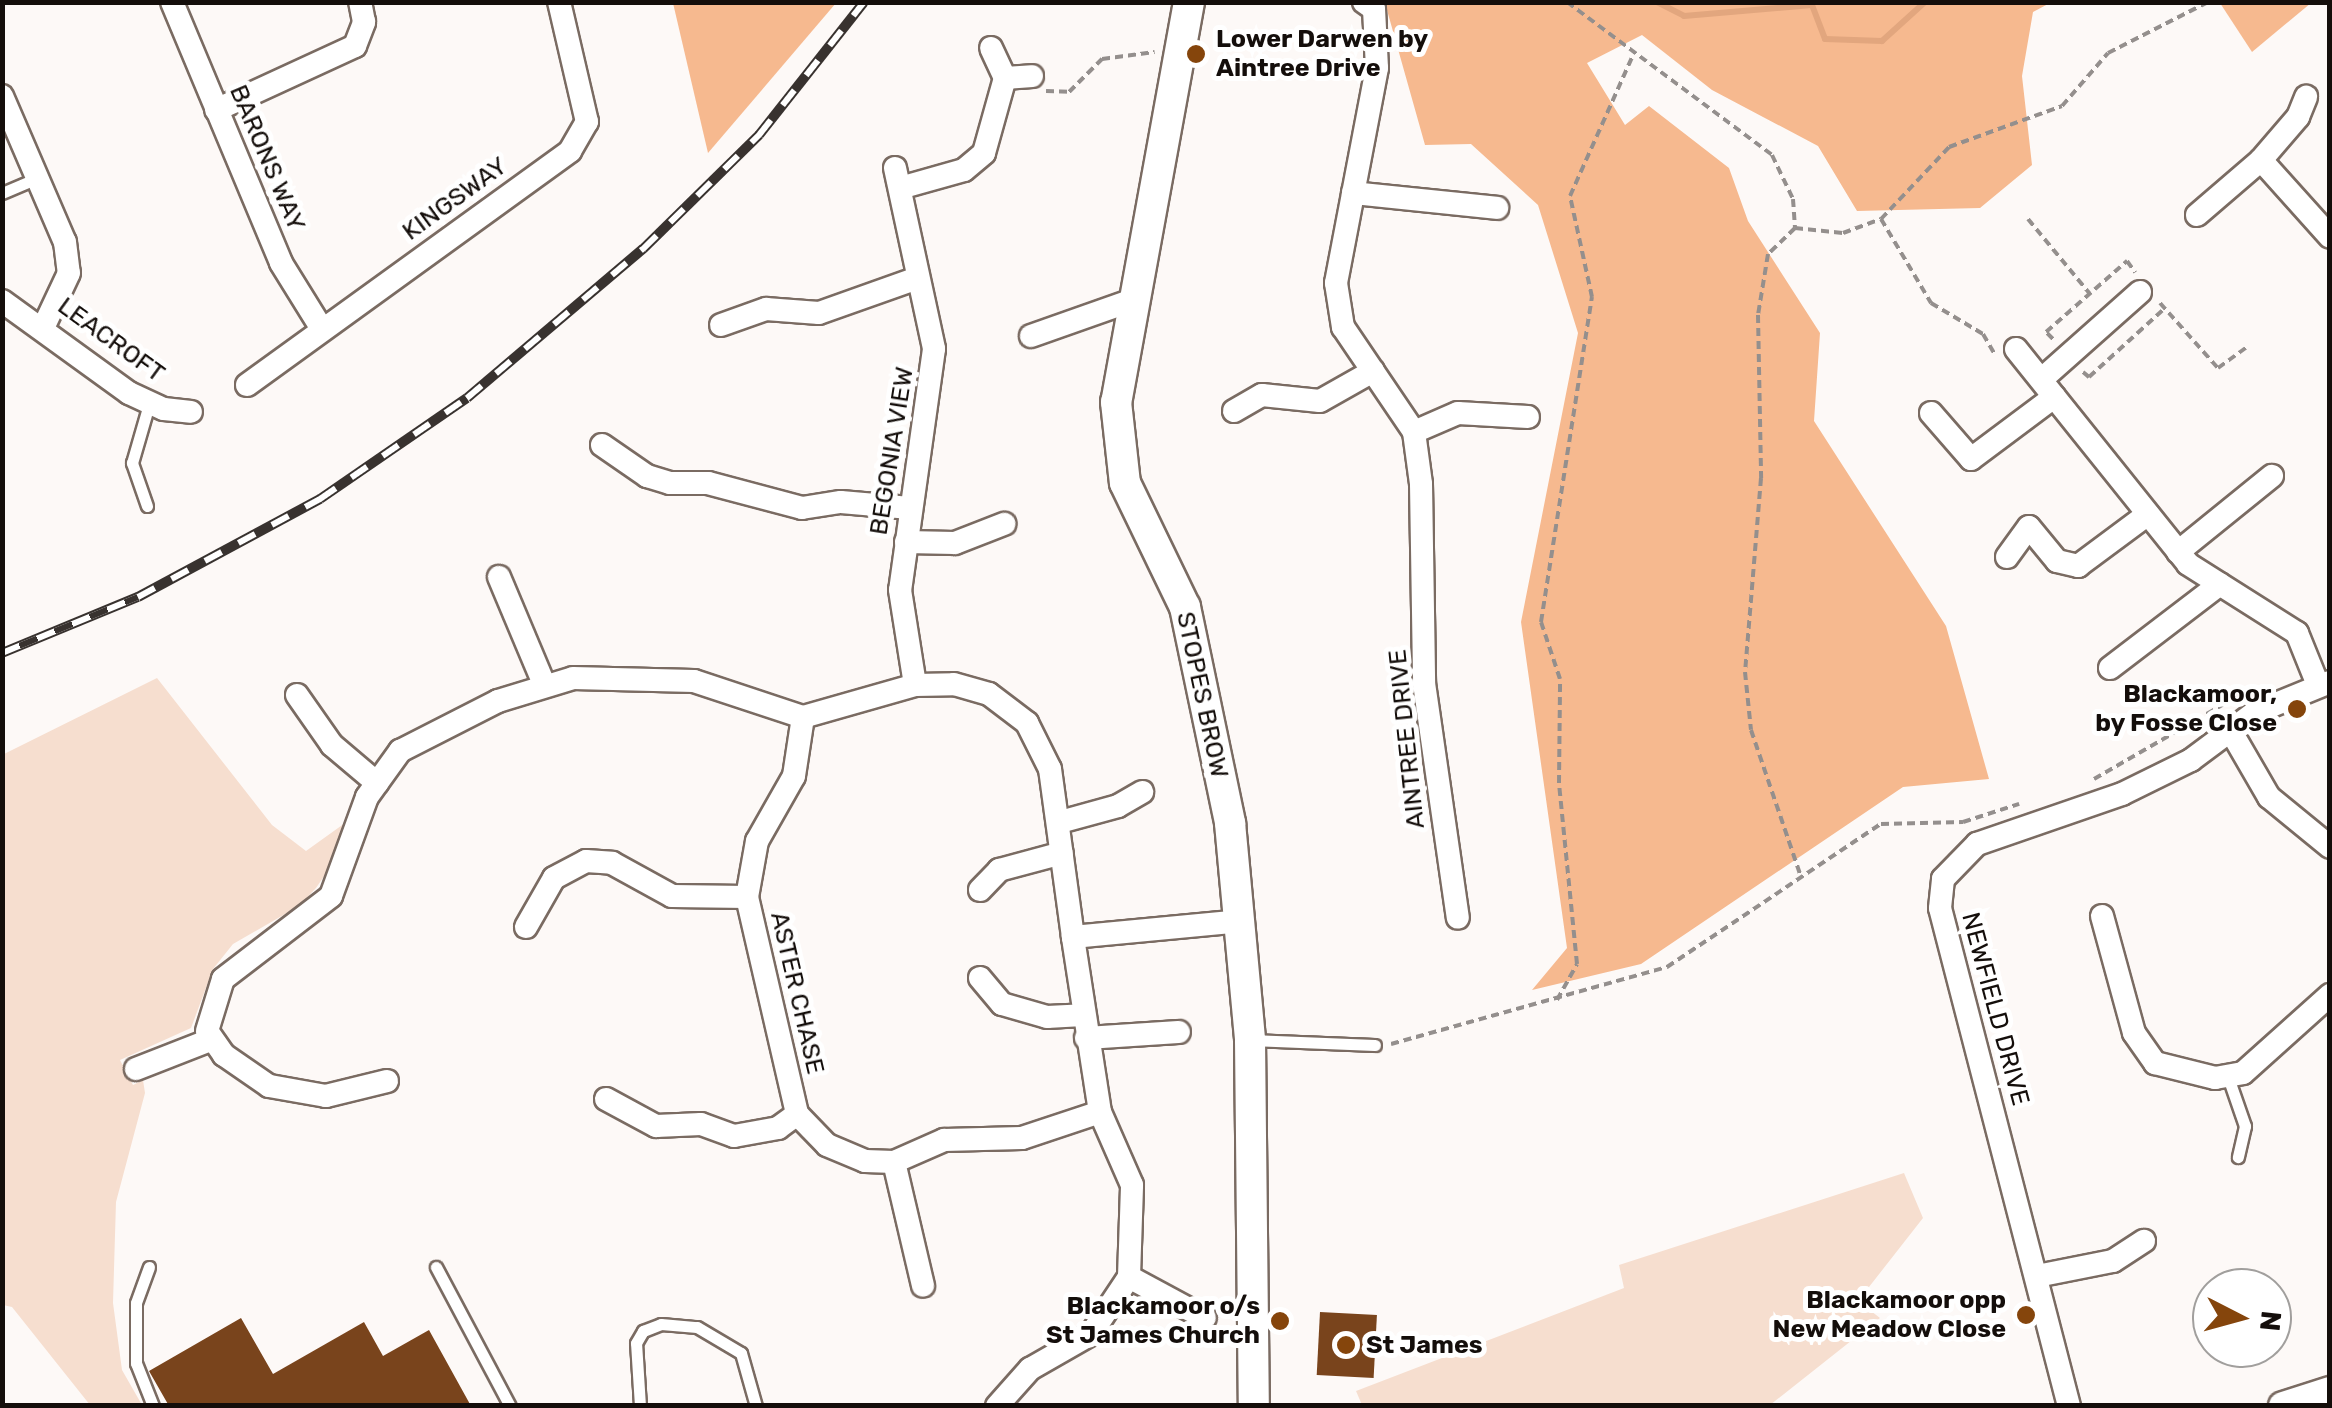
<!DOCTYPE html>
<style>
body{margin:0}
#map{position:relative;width:2332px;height:1408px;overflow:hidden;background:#fdf9f7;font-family:Rubik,sans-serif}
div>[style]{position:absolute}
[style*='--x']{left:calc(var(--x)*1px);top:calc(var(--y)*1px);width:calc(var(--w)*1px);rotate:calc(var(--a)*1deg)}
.green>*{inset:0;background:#f6decf}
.forest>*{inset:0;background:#f6b98f}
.stream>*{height:6px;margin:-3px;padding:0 3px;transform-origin:3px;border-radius:3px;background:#e2a67e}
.building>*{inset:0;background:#79441c;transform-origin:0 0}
.path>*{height:4px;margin-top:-2px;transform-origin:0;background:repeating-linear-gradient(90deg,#948f8d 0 8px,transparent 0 13px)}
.roads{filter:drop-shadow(2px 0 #7a6b62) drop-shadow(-2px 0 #7a6b62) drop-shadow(0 2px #7a6b62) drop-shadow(0 -2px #7a6b62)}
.service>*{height:11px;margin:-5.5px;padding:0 5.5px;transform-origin:5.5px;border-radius:5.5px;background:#fff}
.minor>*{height:22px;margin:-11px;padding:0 11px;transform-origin:11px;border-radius:11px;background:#fff}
.tertiary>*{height:28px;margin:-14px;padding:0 14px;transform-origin:14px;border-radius:14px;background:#fff}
.secondary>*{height:30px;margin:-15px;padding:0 15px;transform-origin:15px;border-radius:15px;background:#fff}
.rail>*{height:10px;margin-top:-5px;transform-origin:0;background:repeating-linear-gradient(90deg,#fff 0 19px,#38322f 0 38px);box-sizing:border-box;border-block:2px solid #38322f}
.dots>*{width:28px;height:28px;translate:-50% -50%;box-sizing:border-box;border:5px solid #fff;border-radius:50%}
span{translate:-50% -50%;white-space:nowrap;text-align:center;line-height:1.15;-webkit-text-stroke:10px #fff;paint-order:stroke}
.poi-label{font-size:25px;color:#140e0b;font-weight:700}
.left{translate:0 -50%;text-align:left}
.right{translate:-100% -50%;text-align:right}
.street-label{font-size:25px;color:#140e0b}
.frame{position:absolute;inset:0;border:5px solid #140e0b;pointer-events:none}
.north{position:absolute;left:2192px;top:1268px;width:100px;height:100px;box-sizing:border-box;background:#fff;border:2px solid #a19f9d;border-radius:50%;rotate:96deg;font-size:28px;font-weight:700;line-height:40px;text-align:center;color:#140e0b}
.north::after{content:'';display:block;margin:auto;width:35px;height:45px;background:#85450c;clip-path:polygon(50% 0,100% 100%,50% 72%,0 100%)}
</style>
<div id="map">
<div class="green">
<div style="clip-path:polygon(157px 678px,272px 825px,306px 851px,345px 823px,340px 853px,316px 888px,299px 906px,233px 944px,213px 969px,191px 1028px,120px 1060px,133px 1085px,143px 1080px,145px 1093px,116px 1202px,113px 1303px,122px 1370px,142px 1405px,90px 1405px,12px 1307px,3px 1305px,2px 755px)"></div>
<div style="clip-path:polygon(1904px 1173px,1923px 1218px,1858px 1301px,1880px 1318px,1770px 1405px,1362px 1405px,1356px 1391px,1624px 1288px,1619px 1265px)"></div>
</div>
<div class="forest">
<div style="clip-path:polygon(673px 3px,673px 2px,836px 3px,708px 153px)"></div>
<div style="clip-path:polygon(1385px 3px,2050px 3px,2033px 12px,2022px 76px,2032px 165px,1980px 208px,1857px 211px,1818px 146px,1712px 90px,1642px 35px,1587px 63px,1625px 125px,1649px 106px,1729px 168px,1748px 221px,1820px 333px,1814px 421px,1946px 626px,1989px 779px,1903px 787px,1641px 964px,1532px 990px,1567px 948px,1521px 622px,1578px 333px,1538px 205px,1471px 144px,1425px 145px)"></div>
<div style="clip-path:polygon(2220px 3px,2311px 3px,2252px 52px)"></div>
</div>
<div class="stream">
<div style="--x:1657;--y:2;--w:30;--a:27"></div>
<div style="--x:1684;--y:16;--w:128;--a:-4.9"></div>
<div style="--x:1812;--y:5;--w:36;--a:69"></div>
<div style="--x:1825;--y:39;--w:57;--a:2"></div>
<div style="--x:1882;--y:41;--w:58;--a:-42.2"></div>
</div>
<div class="building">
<div style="left:1320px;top:1312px;width:57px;height:63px;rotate:3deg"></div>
<div style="clip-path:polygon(241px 1318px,273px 1374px,364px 1322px,383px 1356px,429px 1330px,471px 1406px,169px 1406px,149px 1371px)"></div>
</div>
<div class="path">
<div style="--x:1567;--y:2;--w:256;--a:36.7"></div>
<div style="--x:1772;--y:155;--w:49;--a:64.5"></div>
<div style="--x:1793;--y:199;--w:29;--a:86"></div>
<div style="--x:1795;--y:228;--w:48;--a:5.9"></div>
<div style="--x:1843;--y:233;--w:40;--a:-20.2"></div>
<div style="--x:1881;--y:219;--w:99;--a:-46.6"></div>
<div style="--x:1949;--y:147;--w:120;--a:-19.9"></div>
<div style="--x:2062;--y:106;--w:70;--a:-49"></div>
<div style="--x:2108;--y:53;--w:112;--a:-27"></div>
<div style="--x:1046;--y:91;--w:23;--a:2"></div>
<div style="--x:1069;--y:92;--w:47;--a:-45"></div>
<div style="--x:1102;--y:59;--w:53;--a:-7.5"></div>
<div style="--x:1881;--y:219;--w:98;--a:59.2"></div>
<div style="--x:1931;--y:303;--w:61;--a:30.8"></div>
<div style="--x:1983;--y:334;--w:22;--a:60"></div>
<div style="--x:2028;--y:219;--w:97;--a:50.4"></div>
<div style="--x:1795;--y:228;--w:37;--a:136"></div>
<div style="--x:1768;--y:254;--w:62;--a:99.3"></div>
<div style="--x:1758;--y:315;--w:163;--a:88.9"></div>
<div style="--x:1761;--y:478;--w:195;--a:94.7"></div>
<div style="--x:1745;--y:672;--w:58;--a:84.1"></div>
<div style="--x:1751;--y:730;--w:155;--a:71.2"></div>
<div style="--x:2160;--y:303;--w:87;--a:48.3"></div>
<div style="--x:2218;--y:368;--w:37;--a:-36"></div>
<div style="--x:2053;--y:339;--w:10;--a:-135"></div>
<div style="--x:2046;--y:332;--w:108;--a:-41.2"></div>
<div style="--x:2127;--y:261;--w:14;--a:54"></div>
<div style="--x:2083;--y:372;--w:8;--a:40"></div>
<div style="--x:2089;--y:377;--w:103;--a:-42.2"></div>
<div style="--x:2094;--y:779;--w:180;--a:-30"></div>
<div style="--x:1557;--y:1000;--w:41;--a:-60.9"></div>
<div style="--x:1577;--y:964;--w:182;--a:-95.7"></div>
<div style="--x:1559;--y:783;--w:104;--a:-89.4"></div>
<div style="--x:1560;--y:679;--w:60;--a:-108.4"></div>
<div style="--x:1541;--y:622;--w:329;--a:-81.1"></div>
<div style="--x:1592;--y:297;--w:103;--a:-102.3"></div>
<div style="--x:1570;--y:196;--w:157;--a:-65.9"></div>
<div style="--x:1391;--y:1044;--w:287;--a:-15.6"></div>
<div style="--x:1667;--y:967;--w:257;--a:-33.8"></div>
<div style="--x:1881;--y:824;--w:82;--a:-1.4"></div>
<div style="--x:1963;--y:822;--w:59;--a:-17.8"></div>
</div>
<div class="roads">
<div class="service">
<div style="--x:2;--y:193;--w:39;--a:-23"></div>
<div style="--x:147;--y:506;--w:46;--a:-109.2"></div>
<div style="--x:132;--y:463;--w:61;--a:-73.9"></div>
<div style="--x:1250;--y:1040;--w:125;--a:2.3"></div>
<div style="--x:2228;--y:1077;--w:52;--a:70.9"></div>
<div style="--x:2245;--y:1126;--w:32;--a:103"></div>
<div style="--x:149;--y:1267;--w:38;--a:110"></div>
<div style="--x:136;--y:1303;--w:60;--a:90"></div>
<div style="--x:136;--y:1363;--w:46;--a:68.4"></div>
<div style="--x:436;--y:1267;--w:157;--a:62"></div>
<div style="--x:640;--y:1406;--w:63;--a:-93.6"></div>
<div style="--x:636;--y:1343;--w:14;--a:-60"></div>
<div style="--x:643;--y:1331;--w:19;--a:-21"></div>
<div style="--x:661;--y:1324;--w:36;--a:5"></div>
<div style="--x:697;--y:1327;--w:51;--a:30.6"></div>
<div style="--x:741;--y:1353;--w:55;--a:74.2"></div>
</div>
<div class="minor">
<div style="--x:172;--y:2;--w:283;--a:67.3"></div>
<div style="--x:281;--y:263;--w:78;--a:58.2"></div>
<div style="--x:1364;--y:2;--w:12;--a:35"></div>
<div style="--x:1374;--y:9;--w:59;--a:87.1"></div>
<div style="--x:1377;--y:68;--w:219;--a:100.8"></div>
<div style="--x:1336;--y:283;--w:45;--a:81"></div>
<div style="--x:1343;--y:327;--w:127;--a:55.9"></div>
<div style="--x:1414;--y:432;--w:52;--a:82.3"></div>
<div style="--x:1421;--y:484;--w:199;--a:89.1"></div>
<div style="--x:1424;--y:683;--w:237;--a:81.8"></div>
<div style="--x:1005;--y:78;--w:27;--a:-4"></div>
<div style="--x:2;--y:96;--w:159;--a:66.7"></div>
<div style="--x:65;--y:242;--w:31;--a:83"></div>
<div style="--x:69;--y:273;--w:59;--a:115.3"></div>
<div style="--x:216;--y:110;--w:153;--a:-24.7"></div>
<div style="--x:355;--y:46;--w:26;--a:-69"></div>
<div style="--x:364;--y:22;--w:20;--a:-101"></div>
<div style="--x:2261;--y:160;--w:103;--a:48.1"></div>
<div style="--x:895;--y:168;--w:185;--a:77.8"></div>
<div style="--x:934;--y:349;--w:243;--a:98"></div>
<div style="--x:900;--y:590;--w:96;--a:81"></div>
<div style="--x:900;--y:188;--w:66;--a:-15.7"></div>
<div style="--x:964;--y:170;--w:26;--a:-40"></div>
<div style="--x:984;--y:153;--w:78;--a:-74.4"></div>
<div style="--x:1005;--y:78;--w:33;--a:-115"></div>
<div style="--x:1353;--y:193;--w:145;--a:5.9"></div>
<div style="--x:2197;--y:215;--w:84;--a:-40.7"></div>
<div style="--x:2261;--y:160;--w:57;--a:-49.3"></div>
<div style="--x:2298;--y:117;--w:22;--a:-68"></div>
<div style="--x:2;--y:301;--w:157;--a:35.9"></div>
<div style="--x:129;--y:393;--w:38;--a:25"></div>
<div style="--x:164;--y:409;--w:27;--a:6"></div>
<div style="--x:721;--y:325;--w:48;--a:-19.6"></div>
<div style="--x:766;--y:309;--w:53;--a:4.3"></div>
<div style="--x:819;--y:313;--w:105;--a:-19.5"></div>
<div style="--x:1031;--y:336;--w:108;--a:-19.4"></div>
<div style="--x:2016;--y:349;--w:275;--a:51.3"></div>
<div style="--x:2188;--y:564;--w:129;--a:32.3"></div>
<div style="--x:2297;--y:633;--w:56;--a:68"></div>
<div style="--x:2042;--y:379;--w:131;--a:-41.6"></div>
<div style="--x:247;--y:385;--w:399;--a:-35.9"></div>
<div style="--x:570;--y:151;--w:34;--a:-60"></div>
<div style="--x:587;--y:122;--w:123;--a:-103.1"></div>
<div style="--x:1234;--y:411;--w:32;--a:-30"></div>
<div style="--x:1262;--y:395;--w:58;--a:5.9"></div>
<div style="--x:1320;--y:401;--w:61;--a:-29.5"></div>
<div style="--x:1931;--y:413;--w:61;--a:49"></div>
<div style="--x:1971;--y:459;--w:104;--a:-36.8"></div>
<div style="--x:1414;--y:432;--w:48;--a:-23.4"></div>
<div style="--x:1458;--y:413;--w:70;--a:3.3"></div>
<div style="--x:602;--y:445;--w:55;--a:34.6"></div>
<div style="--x:647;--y:476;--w:24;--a:17"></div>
<div style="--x:670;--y:483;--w:38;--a:0"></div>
<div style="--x:708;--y:483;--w:97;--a:14.9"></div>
<div style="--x:802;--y:508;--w:39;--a:-9"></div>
<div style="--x:841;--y:502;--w:69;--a:5"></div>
<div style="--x:906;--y:542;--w:49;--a:1.2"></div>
<div style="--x:955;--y:543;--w:53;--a:-21.2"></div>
<div style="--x:2178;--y:552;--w:121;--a:-39"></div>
<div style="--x:2007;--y:557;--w:37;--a:-54"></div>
<div style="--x:2029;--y:527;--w:44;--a:50.5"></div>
<div style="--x:2057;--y:561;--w:22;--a:13"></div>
<div style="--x:2078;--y:566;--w:87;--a:-36.6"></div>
<div style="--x:499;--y:577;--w:116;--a:67.2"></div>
<div style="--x:2110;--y:668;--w:138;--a:-37.4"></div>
<div style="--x:297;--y:695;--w:61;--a:55"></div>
<div style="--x:332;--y:745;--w:59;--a:40.2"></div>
<div style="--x:803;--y:717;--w:60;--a:98.7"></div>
<div style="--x:794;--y:776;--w:75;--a:119.6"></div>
<div style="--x:757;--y:841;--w:57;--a:100.1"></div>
<div style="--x:747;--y:897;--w:223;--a:77"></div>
<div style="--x:797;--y:1114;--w:43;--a:45.9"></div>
<div style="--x:827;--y:1145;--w:41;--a:22.8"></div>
<div style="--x:865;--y:1161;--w:29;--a:2"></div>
<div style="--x:894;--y:1162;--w:55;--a:-23.7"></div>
<div style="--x:944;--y:1140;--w:78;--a:-1.5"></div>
<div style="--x:1022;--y:1138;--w:82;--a:-18.4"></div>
<div style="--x:1100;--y:1112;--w:177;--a:-98.8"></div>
<div style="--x:803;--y:717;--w:116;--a:-15.9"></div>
<div style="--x:915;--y:685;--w:39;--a:-1"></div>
<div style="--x:954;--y:684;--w:36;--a:16"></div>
<div style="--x:989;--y:694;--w:48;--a:37.3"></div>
<div style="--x:1027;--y:723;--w:51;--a:63.4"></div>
<div style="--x:1050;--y:769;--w:170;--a:82.2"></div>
<div style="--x:1073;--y:937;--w:169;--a:-5.4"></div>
<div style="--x:2229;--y:728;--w:80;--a:59.9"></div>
<div style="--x:2269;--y:797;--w:79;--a:39.3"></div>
<div style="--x:1060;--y:822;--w:60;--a:-15.4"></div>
<div style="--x:1118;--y:806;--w:28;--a:-30"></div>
<div style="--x:980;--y:890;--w:28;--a:-46"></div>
<div style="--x:999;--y:870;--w:65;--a:-15.1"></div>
<div style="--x:2102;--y:916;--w:121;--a:74.7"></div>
<div style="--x:2134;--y:1033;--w:37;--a:55"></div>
<div style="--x:2155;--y:1063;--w:62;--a:14"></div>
<div style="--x:2215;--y:1078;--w:28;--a:-10"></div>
<div style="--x:2243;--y:1073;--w:117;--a:-41.9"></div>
<div style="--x:526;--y:927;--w:56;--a:-60.3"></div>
<div style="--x:554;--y:878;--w:36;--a:-28"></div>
<div style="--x:586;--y:861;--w:26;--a:4"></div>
<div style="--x:612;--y:863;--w:68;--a:28.8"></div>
<div style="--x:672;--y:896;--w:75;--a:0.8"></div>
<div style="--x:980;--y:978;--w:34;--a:50"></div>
<div style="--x:1002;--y:1004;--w:47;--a:16.1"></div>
<div style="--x:1047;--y:1017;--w:36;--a:-3"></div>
<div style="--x:1086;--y:1038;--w:93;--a:-3.7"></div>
<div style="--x:136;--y:1069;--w:79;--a:-21.4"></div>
<div style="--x:387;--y:1081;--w:63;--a:166.2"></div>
<div style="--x:326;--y:1096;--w:58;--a:-170"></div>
<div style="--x:269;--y:1086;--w:55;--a:-145.4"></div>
<div style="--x:224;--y:1055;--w:29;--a:-125"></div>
<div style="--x:207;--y:1031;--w:54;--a:-72.9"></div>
<div style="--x:223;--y:979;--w:136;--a:-37.5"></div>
<div style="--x:331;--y:896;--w:105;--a:-70"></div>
<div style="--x:367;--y:797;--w:57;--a:-54.3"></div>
<div style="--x:400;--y:751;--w:110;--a:-27"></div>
<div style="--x:498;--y:701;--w:78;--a:-17"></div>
<div style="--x:573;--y:678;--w:121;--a:1.4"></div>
<div style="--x:694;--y:681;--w:115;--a:18.3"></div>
<div style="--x:606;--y:1099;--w:57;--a:28.4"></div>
<div style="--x:656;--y:1126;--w:45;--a:-2.5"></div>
<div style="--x:701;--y:1124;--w:35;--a:20"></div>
<div style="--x:734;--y:1136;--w:45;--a:-10.3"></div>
<div style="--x:778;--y:1128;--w:24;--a:-36"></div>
<div style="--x:894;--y:1162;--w:127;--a:76.8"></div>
<div style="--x:2037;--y:1276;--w:77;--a:-11.2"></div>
<div style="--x:2113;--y:1261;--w:37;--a:-33"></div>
<div style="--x:1129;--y:1277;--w:86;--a:28.3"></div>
<div style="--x:997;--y:1406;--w:50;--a:-48.3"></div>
<div style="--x:1030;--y:1369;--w:70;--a:-29.8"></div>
<div style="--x:1091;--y:1334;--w:69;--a:-56.3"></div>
<div style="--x:1129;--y:1277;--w:92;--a:-88.1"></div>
<div style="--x:1132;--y:1185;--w:80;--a:-113.7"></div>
<div style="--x:2069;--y:1406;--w:514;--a:-104.52"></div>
<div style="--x:1940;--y:908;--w:29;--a:-84"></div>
<div style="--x:1943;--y:879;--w:49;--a:-45.8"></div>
<div style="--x:1977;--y:844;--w:153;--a:-19"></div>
<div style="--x:2122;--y:794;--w:77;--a:-26.2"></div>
<div style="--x:2191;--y:760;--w:79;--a:-36.7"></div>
<div style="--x:2254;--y:713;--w:82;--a:-22.2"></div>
</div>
<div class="tertiary">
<div style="--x:2283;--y:1406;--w:49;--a:-17.7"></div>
</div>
<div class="secondary">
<div style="--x:1189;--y:2;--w:407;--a:100.3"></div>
<div style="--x:1116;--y:402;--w:81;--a:83.7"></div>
<div style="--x:1125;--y:483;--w:138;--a:64.2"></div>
<div style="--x:1185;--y:607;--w:221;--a:78.2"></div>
<div style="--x:1230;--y:823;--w:218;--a:84.7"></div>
<div style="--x:1250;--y:1040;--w:366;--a:89.4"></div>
</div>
</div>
<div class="rail">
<div style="--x:2;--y:653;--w:147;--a:-22.4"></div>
<div style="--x:138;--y:597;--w:207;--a:-28.3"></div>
<div style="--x:320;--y:499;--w:178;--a:-34.5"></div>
<div style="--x:467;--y:398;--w:231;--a:-40.3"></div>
<div style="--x:643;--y:249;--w:163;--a:-44.5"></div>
<div style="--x:759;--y:135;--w:169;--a:-51.7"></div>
</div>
<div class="dots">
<div style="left:1196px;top:54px;background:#85450c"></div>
<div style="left:2297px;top:709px;background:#85450c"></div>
<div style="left:2026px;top:1315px;background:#85450c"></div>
<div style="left:1280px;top:1321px;background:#85450c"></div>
<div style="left:1346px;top:1345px;background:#85450c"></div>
</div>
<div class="poi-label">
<span class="left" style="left:1216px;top:54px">Lower Darwen by<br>Aintree Drive</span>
<span class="right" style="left:2277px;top:709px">Blackamoor,<br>by Fosse Close</span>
<span class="right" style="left:2006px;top:1315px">Blackamoor opp<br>New Meadow Close</span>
<span class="right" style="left:1260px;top:1321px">Blackamoor o/s<br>St James Church</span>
<span class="left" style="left:1366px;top:1345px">St James</span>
</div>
<div class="street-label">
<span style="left:267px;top:158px;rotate:67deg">BARONS WAY</span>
<span style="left:455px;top:199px;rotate:-36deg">KINGSWAY</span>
<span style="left:111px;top:340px;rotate:36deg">LEACROFT</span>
<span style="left:892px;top:451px;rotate:-81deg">BEGONIA VIEW</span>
<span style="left:1202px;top:695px;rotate:78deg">STOPES BROW</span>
<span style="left:1407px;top:739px;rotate:-96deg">AINTREE DRIVE</span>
<span style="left:797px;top:993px;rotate:77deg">ASTER CHASE</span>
<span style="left:1995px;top:1009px;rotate:75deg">NEWFIELD DRIVE</span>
</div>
<div class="frame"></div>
<div class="north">N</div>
</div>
